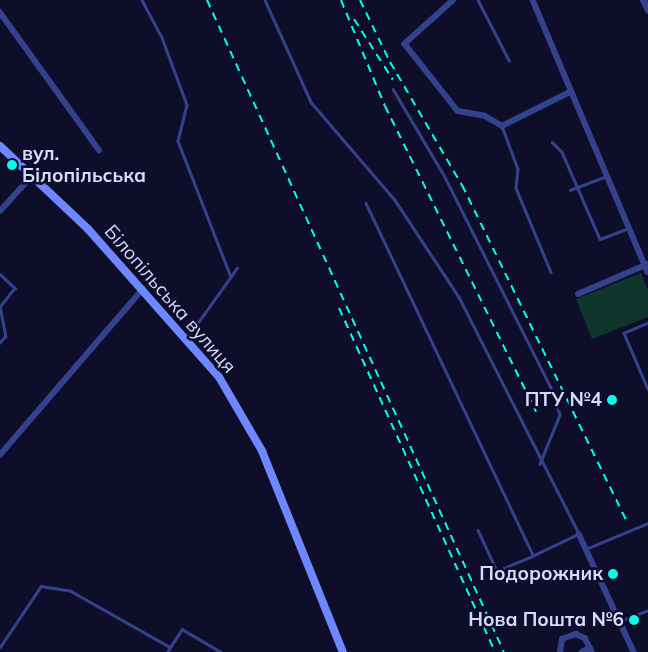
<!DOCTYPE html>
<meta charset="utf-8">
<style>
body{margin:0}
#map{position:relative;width:648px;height:652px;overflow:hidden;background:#0e0e2a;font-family:Mulish,sans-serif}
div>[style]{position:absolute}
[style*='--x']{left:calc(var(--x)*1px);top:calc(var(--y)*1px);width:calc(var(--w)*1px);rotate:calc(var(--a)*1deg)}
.green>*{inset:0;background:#10352c}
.service>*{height:2.5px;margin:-1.25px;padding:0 1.25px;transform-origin:1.25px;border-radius:1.25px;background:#34428e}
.minor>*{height:5.5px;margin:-2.75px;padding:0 2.75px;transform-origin:2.75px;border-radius:2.75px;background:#34428e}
.tertiary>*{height:7px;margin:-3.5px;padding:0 3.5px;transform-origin:3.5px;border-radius:3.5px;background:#34428e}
.secondary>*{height:8px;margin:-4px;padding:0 4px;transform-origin:4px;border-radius:4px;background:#6e87ff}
.rail>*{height:2px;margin-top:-1px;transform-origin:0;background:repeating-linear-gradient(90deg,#03ffe7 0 8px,transparent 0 14px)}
.dots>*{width:14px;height:14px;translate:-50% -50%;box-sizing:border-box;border:2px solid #0e0e2a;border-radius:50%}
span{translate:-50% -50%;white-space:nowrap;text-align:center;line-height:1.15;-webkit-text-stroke:5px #0e0e2a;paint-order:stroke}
.poi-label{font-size:19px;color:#d7daff;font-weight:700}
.left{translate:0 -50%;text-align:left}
.right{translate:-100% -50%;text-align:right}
.street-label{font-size:19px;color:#d7daff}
</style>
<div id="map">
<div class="green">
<div style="clip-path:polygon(641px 273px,648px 290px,648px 317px,592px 339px,576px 299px)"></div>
</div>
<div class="service">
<div style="--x:142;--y:0;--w:40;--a:62"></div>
<div style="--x:161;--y:35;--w:75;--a:69.6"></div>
<div style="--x:187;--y:105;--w:37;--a:104"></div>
<div style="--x:178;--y:141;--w:146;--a:68.7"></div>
<div style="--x:265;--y:0;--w:112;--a:65.7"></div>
<div style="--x:311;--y:102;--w:129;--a:49.4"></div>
<div style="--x:395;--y:200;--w:116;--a:56.6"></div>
<div style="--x:459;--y:297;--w:266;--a:63.1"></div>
<div style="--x:579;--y:534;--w:51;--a:154.4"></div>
<div style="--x:533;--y:556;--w:390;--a:-115.4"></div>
<div style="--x:478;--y:0;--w:68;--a:62.7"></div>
<div style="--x:393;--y:89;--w:102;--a:59.4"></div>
<div style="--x:445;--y:177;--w:238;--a:63.3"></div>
<div style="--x:552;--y:390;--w:26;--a:72"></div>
<div style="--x:560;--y:415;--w:53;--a:112.2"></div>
<div style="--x:502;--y:126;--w:46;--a:69.6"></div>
<div style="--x:518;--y:169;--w:19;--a:96"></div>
<div style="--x:516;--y:188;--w:91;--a:67.4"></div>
<div style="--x:552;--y:142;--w:14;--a:45"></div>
<div style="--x:562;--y:152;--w:95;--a:66.4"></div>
<div style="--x:600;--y:239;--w:30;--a:-21"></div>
<div style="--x:570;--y:190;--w:39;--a:-21"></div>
<div style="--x:0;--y:274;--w:21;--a:43"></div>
<div style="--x:15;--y:288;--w:23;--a:128"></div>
<div style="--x:0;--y:306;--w:31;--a:79"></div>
<div style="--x:6;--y:336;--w:9;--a:131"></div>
<div style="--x:648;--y:323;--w:26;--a:157"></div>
<div style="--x:624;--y:333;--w:61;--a:66.8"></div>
<div style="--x:187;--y:338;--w:86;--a:-54.5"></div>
<div style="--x:478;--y:530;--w:45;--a:65.1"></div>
<div style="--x:497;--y:571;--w:39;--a:-23"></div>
<div style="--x:586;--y:549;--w:67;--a:-22.8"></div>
<div style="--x:620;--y:621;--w:30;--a:-21"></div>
<div style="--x:0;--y:647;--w:73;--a:-56.1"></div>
<div style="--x:41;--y:586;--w:30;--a:9"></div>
<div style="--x:71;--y:591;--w:114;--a:29.5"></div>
<div style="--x:167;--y:652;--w:27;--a:-57"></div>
<div style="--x:182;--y:629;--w:45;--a:30.5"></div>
</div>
<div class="minor">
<div style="--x:454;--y:0;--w:66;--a:138.1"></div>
<div style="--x:405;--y:44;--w:85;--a:51.7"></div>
<div style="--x:458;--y:111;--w:27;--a:10"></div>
<div style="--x:485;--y:116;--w:20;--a:30"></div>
<div style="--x:502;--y:126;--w:76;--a:-26.6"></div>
<div style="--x:533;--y:0;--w:295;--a:67.1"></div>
<div style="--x:0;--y:12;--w:170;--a:54.3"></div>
<div style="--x:0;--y:211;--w:47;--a:-47.6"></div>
<div style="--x:578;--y:294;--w:76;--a:-23.2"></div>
<div style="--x:0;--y:455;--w:219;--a:-49.3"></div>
<div style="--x:579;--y:534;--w:130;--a:65"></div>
<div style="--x:560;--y:652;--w:13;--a:-81"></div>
<div style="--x:562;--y:639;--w:15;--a:-20"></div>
<div style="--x:576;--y:634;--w:10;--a:24"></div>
<div style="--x:585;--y:638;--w:16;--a:63"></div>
<div style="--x:582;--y:652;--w:9;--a:-27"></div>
</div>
<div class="tertiary">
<div style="--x:643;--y:0;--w:11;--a:63"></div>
</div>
<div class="secondary">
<div style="--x:0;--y:146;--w:121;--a:43.3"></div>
<div style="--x:88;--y:229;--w:198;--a:48.5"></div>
<div style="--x:219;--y:377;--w:86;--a:59.8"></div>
<div style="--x:262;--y:451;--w:217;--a:68.1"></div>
</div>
<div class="rail">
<div style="--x:207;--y:0;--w:716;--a:65.51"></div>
<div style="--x:341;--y:0;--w:115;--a:67.5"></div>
<div style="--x:385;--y:106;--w:341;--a:63.7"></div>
<div style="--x:360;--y:0;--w:69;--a:64.2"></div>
<div style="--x:390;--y:62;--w:143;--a:59.7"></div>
<div style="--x:462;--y:185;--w:373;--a:63.9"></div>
<div style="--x:354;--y:19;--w:72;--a:57.4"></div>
<div style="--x:339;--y:308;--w:378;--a:65.6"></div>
</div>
<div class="dots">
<div style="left:12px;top:165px;background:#03ffe7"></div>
<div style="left:612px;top:400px;background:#03ffe7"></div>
<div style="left:613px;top:574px;background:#03ffe7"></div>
<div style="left:634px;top:620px;background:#03ffe7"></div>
</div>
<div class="poi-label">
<span class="left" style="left:22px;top:165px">вул.<br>Білопільська</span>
<span class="right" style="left:602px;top:400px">ПТУ №4</span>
<span class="right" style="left:603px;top:574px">Подорожник</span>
<span class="right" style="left:624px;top:620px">Нова Пошта №6</span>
</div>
<div class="street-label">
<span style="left:170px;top:299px;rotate:49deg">Білопільська вулиця</span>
</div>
</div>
